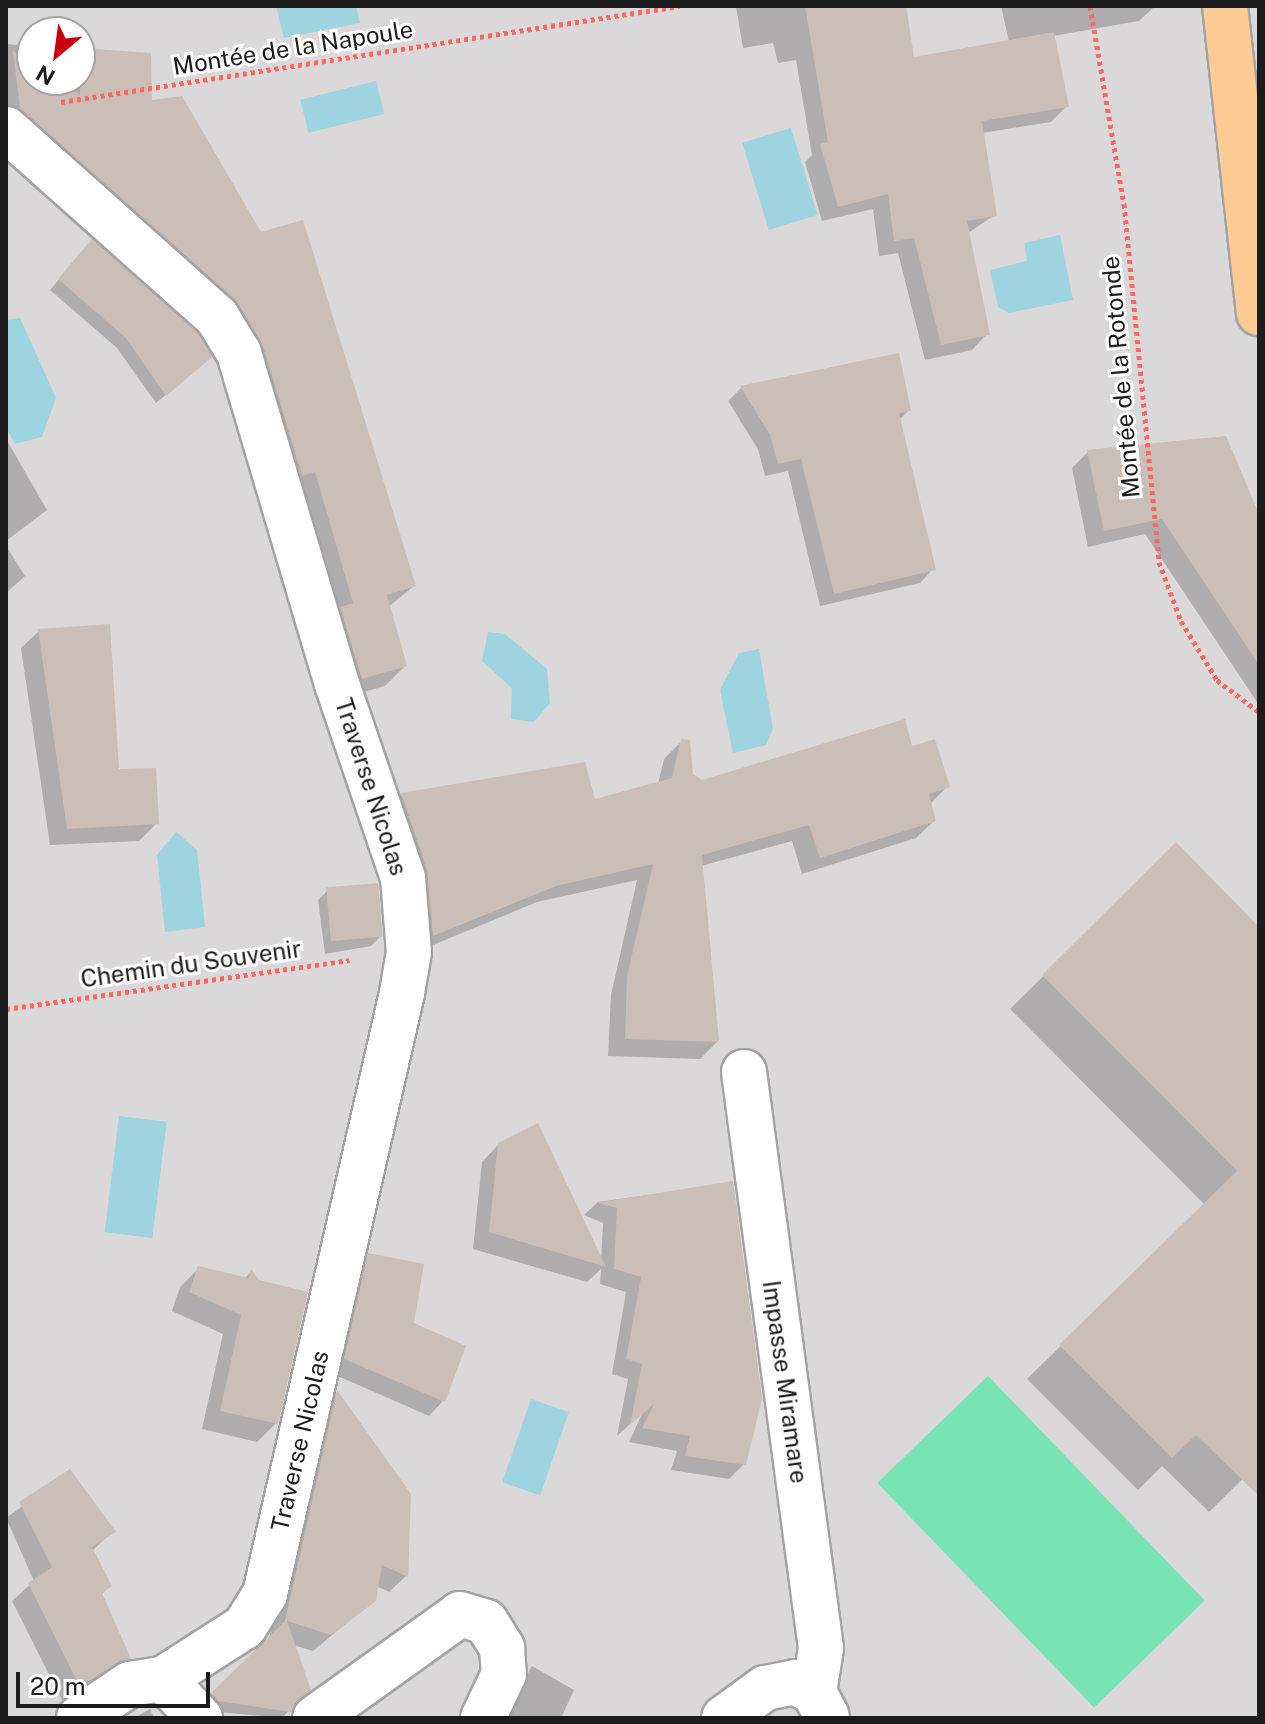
<!DOCTYPE html>
<meta charset="utf-8">
<style>
body{margin:0}
#map{position:relative;width:1265px;height:1724px;overflow:hidden;background:#eee9e0;font-family:"Public Sans",sans-serif}
div>[style]{position:absolute}
[style*='--x']{left:calc(var(--x)*1px);top:calc(var(--y)*1px);width:calc(var(--w)*1px);rotate:calc(var(--a)*1deg)}
.residential>*{inset:0;background:#dad8d8}
.pitch>*{inset:0;background:#78e3b4;transform-origin:0 0}
.water>*{inset:0;background:#9dd4df;transform-origin:0 0}
.shadow>*{inset:0;background:#0003}
.building>*{inset:0;background:#cabeb6;transform-origin:0 0}
.path>*{height:5px;margin-top:-2.5px;transform-origin:0;background:repeating-linear-gradient(90deg,#ff6760 0 4px,transparent 0 8px)}
.roads{filter:drop-shadow(2px 0 #a3a3a3) drop-shadow(-2px 0 #a3a3a3) drop-shadow(0 2px #a3a3a3) drop-shadow(0 -2px #a3a3a3)}
.minor>*{height:44px;margin:-22px;padding:0 22px;transform-origin:22px;border-radius:22px;background:#fff}
.major>*{height:44px;margin:-22px;padding:0 22px;transform-origin:22px;border-radius:22px;background:#ffcb94}
span{translate:-50% -50%;white-space:nowrap;text-align:center;line-height:1.15;-webkit-text-stroke:6px #fff;paint-order:stroke}
.street-label{font-size:24px;color:#1c1c1c}
.frame{position:absolute;inset:0;border:8px solid #1c1c1c;pointer-events:none}
.north{position:absolute;left:16px;top:16px;width:80px;height:80px;box-sizing:border-box;background:#fff;border:2px solid #a4a4a4;border-radius:50%;rotate:209deg;font-size:22px;font-weight:700;line-height:32px;text-align:center;color:#1c1c1c}
.north::after{content:'';display:block;margin:auto;width:28px;height:36px;background:#c7000b;clip-path:polygon(50% 0,100% 100%,50% 72%,0 100%)}
.scale{position:absolute;left:16px;top:1672px;width:194px;height:36px;box-sizing:border-box;border:4px solid #1c1c1c;border-top:0;padding-left:10px;font-size:24px;line-height:28px;white-space:nowrap;color:#1c1c1c;-webkit-text-stroke:6px #fff;paint-order:stroke}
</style>
<div id="map">
<div class="residential">
<div style="clip-path:polygon(evenodd,6px 6px,1259px 6px,1259px 1718px,6px 1718px,6px 6px,32px 32px,80px 32px,80px 80px,32px 80px,32px 32px)"></div>
</div>
<div class="pitch">
<div style="left:988px;top:1376px;width:312px;height:154px;rotate:46deg"></div>
</div>
<div class="water">
<div style="clip-path:polygon(276px 6px,356px 6px,360px 23px,284px 38px)"></div>
<div style="left:376px;top:81px;width:34px;height:78px;rotate:76deg"></div>
<div style="left:791px;top:128px;width:91px;height:51px;rotate:73deg"></div>
<div style="clip-path:polygon(1060px 235px,1073px 300px,1009px 313px,998px 307px,990px 270px,1027px 261px,1024px 243px)"></div>
<div style="clip-path:polygon(20px 318px,56px 398px,42px 437px,15px 444px,6px 428px,6px 320px)"></div>
<div style="clip-path:polygon(488px 632px,505px 634px,547px 669px,550px 703px,534px 722px,511px 719px,512px 688px,482px 661px)"></div>
<div style="clip-path:polygon(759px 649px,773px 729px,766px 745px,733px 753px,720px 690px,739px 653px)"></div>
<div style="clip-path:polygon(176px 832px,197px 850px,205px 927px,165px 932px,157px 855px)"></div>
<div style="left:119px;top:1116px;width:48px;height:117px;rotate:7deg"></div>
<div style="left:531px;top:1399px;width:40px;height:88px;rotate:19deg"></div>
</div>
<div class="shadow">
<div style="clip-path:polygon(736px 6px,904px 6px,913px 59px,1009px 42px,1001px 6px,1154px 7px,1139px 21px,1053px 36px,1067px 106px,1051px 122px,982px 133px,995px 215px,968px 233px,987px 334px,972px 350px,925px 360px,898px 253px,879px 256px,873px 209px,822px 221px,805px 162px,812px 155px,796px 60px,778px 63px,773px 43px,743px 48px)"></div>
<div style="clip-path:polygon(6px 44px,32px 46px,32px 80px,80px 80px,80px 50px,150px 103px,414px 586px,388px 607px,405px 666px,385px 686px,342px 698px,244px 366px,6px 133px)"></div>
<div style="clip-path:polygon(83px 251px,200px 366px,156px 403px,117px 348px,50px 290px)"></div>
<div style="clip-path:polygon(898px 356px,909px 410px,899px 420px,933px 569px,920px 583px,820px 606px,788px 471px,765px 476px,758px 449px,728px 401px,741px 388px)"></div>
<div style="clip-path:polygon(6px 439px,47px 510px,6px 541px)"></div>
<div style="clip-path:polygon(1088px 452px,1259px 517px,1259px 705px,1145px 534px,1088px 547px,1072px 468px)"></div>
<div style="clip-path:polygon(6px 546px,25px 576px,6px 593px)"></div>
<div style="clip-path:polygon(39px 631px,117px 771px,157px 823px,139px 841px,50px 845px,21px 648px)"></div>
<div style="clip-path:polygon(682px 741px,691px 775px,701px 782px,911px 748px,947px 787px,930px 804px,934px 821px,916px 838px,802px 874px,792px 841px,701px 866px,717px 1042px,700px 1059px,608px 1056px,611px 995px,637px 880px,537px 902px,416px 952px,385px 812px,402px 795px,594px 801px,658px 784px,664px 759px)"></div>
<div style="clip-path:polygon(1176px 845px,1259px 930px,1259px 1463px,1209px 1512px,1162px 1466px,1138px 1490px,1027px 1379px,1205px 1205px,1010px 1009px)"></div>
<div style="clip-path:polygon(327px 891px,381px 936px,371px 946px,325px 954px,318px 900px)"></div>
<div style="clip-path:polygon(499px 1144px,601px 1262px,603px 1223px,584px 1215px,598px 1202px,732px 1183px,744px 1464px,729px 1479px,671px 1470px,677px 1451px,629px 1442px,643px 1412px,617px 1436px,628px 1379px,612px 1374px,626px 1292px,600px 1284px,601px 1269px,587px 1282px,473px 1249px,482px 1162px)"></div>
<div style="clip-path:polygon(369px 1256px,412px 1324px,463px 1347px,443px 1401px,429px 1416px,331px 1373px,355px 1270px)"></div>
<div style="clip-path:polygon(199px 1268px,244px 1279px,251px 1272px,276px 1423px,257px 1442px,202px 1429px,223px 1334px,172px 1311px,180px 1287px)"></div>
<div style="clip-path:polygon(337px 1393px,409px 1494px,406px 1576px,389px 1592px,376px 1586px,374px 1600px,313px 1651px,293px 1645px,309px 1690px,282px 1718px,197px 1710px,269px 1639px,321px 1409px)"></div>
<div style="clip-path:polygon(69px 1472px,113px 1531px,92px 1551px,110px 1586px,101px 1595px,128px 1658px,63px 1702px,12px 1601px,34px 1581px,6px 1518px)"></div>
<div style="clip-path:polygon(532px 1666px,574px 1690px,561px 1718px,503px 1718px)"></div>
<div style="clip-path:polygon(150px 1709px,154px 1718px,134px 1718px)"></div>
</div>
<div class="building">
<div style="clip-path:polygon(805px 6px,906px 6px,914px 57px,1054px 32px,1069px 107px,982px 121px,997px 216px,967px 221px,990px 335px,941px 345px,914px 238px,894px 241px,888px 194px,838px 207px,820px 144px,828px 142px)"></div>
<div style="clip-path:polygon(80px 48px,151px 53px,152px 100px,182px 96px,261px 232px,303px 220px,416px 586px,387px 595px,407px 666px,362px 679px,340px 607px,353px 603px,315px 472px,302px 476px,263px 346px,238px 304px,20px 109px,13px 51px,32px 64px,32px 80px,57px 80px,80px 95px)"></div>
<div style="clip-path:polygon(92px 239px,198px 333px,212px 357px,166px 396px,126px 338px,58px 279px)"></div>
<div style="clip-path:polygon(899px 353px,911px 411px,899px 413px,936px 570px,834px 594px,801px 459px,778px 464px,770px 435px,740px 386px)"></div>
<div style="clip-path:polygon(1226px 436px,1259px 514px,1259px 665px,1162px 519px,1104px 531px,1087px 450px)"></div>
<div style="clip-path:polygon(110px 624px,119px 769px,156px 768px,159px 824px,67px 829px,38px 629px)"></div>
<div style="clip-path:polygon(905px 719px,912px 746px,935px 739px,950px 787px,929px 794px,936px 821px,820px 858px,809px 825px,702px 855px,719px 1042px,625px 1039px,627px 976px,653px 864px,556px 886px,433px 936px,427px 870px,401px 793px,585px 762px,595px 799px,672px 778px,681px 739px,690px 740px,693px 774px,702px 780px)"></div>
<div style="clip-path:polygon(1176px 842px,1259px 927px,1259px 1496px,1196px 1435px,1172px 1458px,1059px 1345px,1237px 1171px,1042px 975px)"></div>
<div style="left:378px;top:883px;width:54px;height:52px;rotate:85deg"></div>
<div style="clip-path:polygon(538px 1123px,606px 1267px,489px 1232px,498px 1143px)"></div>
<div style="clip-path:polygon(733px 1181px,762px 1398px,746px 1465px,685px 1456px,690px 1436px,642px 1428px,654px 1404px,630px 1425px,642px 1364px,626px 1359px,641px 1277px,614px 1269px,617px 1208px,597px 1203px)"></div>
<div style="clip-path:polygon(368px 1253px,424px 1264px,414px 1323px,466px 1346px,445px 1402px,344px 1359px)"></div>
<div style="clip-path:polygon(198px 1266px,249px 1278px,251px 1269px,259px 1280px,308px 1292px,278px 1424px,220px 1411px,241px 1315px,189px 1292px)"></div>
<div style="clip-path:polygon(337px 1390px,411px 1494px,408px 1577px,382px 1565px,376px 1601px,331px 1635px,287px 1621px,311px 1690px,291px 1712px,218px 1701px,211px 1693px,285px 1621px)"></div>
<div style="clip-path:polygon(70px 1469px,116px 1532px,92px 1547px,112px 1586px,102px 1593px,131px 1659px,89px 1681px,76px 1679px,28px 1583px,52px 1567px,19px 1502px)"></div>
</div>
<div class="path">
<div style="--x:1090;--y:6;--w:201;--a:80.3"></div>
<div style="--x:1124;--y:204;--w:360;--a:84.4"></div>
<div style="--x:1159;--y:562;--w:63;--a:69.6"></div>
<div style="--x:1181;--y:621;--w:69;--a:58.6"></div>
<div style="--x:1217;--y:680;--w:53;--a:37.3"></div>
<div style="--x:61;--y:102;--w:626;--a:-8.82"></div>
<div style="--x:6;--y:1009;--w:347;--a:-8.1"></div>
</div>
<div class="roads">
<div class="minor">
<div style="--x:6;--y:129;--w:283;--a:41.7"></div>
<div style="--x:217;--y:317;--w:42;--a:58.6"></div>
<div style="--x:239;--y:353;--w:345;--a:73.5"></div>
<div style="--x:337;--y:684;--w:205;--a:71.2"></div>
<div style="--x:403;--y:878;--w:74;--a:85.4"></div>
<div style="--x:409;--y:952;--w:42;--a:99.7"></div>
<div style="--x:402;--y:993;--w:616;--a:102.84"></div>
<div style="--x:265;--y:1594;--w:39;--a:122"></div>
<div style="--x:244;--y:1627;--w:96;--a:147.3"></div>
<div style="--x:163;--y:1679;--w:54;--a:46.5"></div>
<div style="--x:744;--y:1072;--w:581;--a:82.39"></div>
<div style="--x:821;--y:1648;--w:45;--a:99"></div>
<div style="--x:79;--y:1718;--w:61;--a:-33.7"></div>
<div style="--x:130;--y:1684;--w:33;--a:-9"></div>
<div style="--x:315;--y:1718;--w:178;--a:-35.6"></div>
<div style="--x:460;--y:1614;--w:27;--a:17"></div>
<div style="--x:486;--y:1622;--w:31;--a:58"></div>
<div style="--x:502;--y:1648;--w:26;--a:86"></div>
<div style="--x:504;--y:1674;--w:49;--a:115.5"></div>
<div style="--x:724;--y:1718;--w:51;--a:-36.2"></div>
<div style="--x:765;--y:1688;--w:31;--a:-11"></div>
<div style="--x:795;--y:1682;--w:21;--a:28"></div>
<div style="--x:814;--y:1692;--w:27;--a:62"></div>
</div>
<div class="major">
<div style="--x:1225;--y:6;--w:309;--a:83.7"></div>
</div>
</div>
<div class="street-label">
<span style="left:293px;top:48px;rotate:-9deg">Montée de la Napoule</span>
<span style="left:1121px;top:377px;rotate:-95deg">Montée de la Rotonde</span>
<span style="left:371px;top:787px;rotate:72deg">Traverse Nicolas</span>
<span style="left:191px;top:964px;rotate:-8deg">Chemin du Souvenir</span>
<span style="left:785px;top:1382px;rotate:82deg">Impasse Miramare</span>
<span style="left:300px;top:1441px;rotate:-77deg">Traverse Nicolas</span>
</div>
<div class="frame"></div>
<div class="north">N</div>
<div class="scale">20 m</div>
</div>
